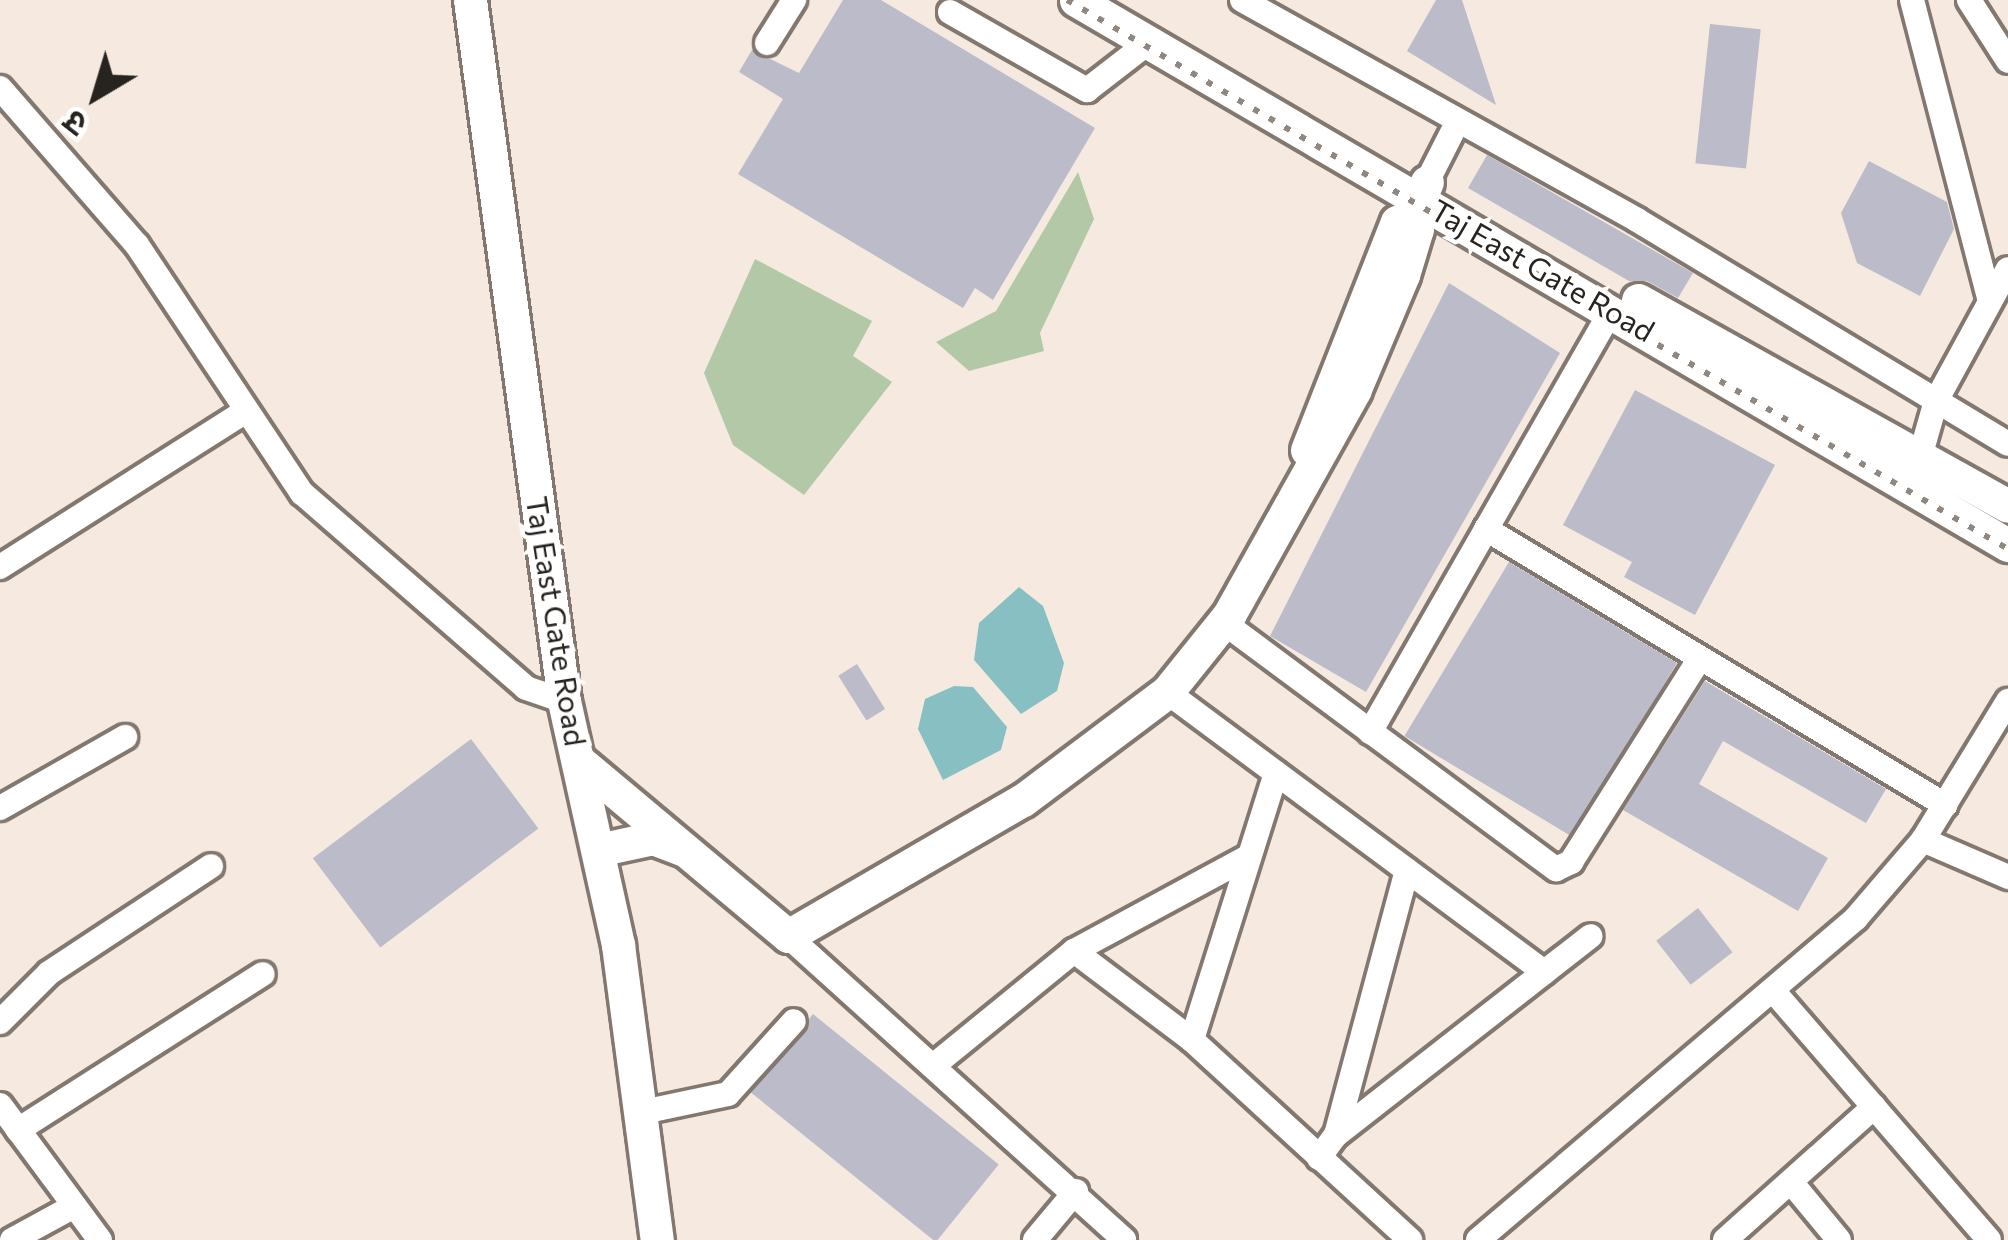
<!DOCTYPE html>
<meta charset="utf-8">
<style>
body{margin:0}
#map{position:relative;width:2008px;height:1240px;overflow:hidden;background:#f6eae0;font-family:Commissioner,"Noto Sans Devanagari",sans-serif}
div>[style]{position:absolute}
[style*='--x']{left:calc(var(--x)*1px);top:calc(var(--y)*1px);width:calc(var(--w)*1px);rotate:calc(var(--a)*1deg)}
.green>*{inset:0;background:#b2c8a7}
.water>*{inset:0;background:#87bfc3}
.building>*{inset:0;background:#bbbbc9;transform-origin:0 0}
.roads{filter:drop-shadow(3px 0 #83786f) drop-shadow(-3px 0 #83786f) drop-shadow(0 3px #83786f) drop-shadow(0 -3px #83786f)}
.minor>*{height:24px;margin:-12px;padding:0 12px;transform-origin:12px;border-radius:12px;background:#fff}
.major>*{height:33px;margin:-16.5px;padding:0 16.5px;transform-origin:16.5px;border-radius:16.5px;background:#fff}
.rail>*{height:6px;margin-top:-3px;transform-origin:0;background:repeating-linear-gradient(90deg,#8f8780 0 6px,transparent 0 18px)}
span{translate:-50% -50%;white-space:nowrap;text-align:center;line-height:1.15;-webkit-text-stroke:9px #fff;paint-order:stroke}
.street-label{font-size:30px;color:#27231f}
.north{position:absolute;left:36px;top:36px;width:120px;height:120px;-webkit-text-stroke:9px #fff;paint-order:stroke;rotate:218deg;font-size:33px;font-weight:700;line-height:48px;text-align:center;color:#27231f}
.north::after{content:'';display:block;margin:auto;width:42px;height:54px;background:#27231f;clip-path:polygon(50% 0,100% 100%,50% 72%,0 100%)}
</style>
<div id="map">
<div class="green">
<div style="clip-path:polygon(1078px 172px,1094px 219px,1040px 333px,1044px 351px,969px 371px,936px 342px,996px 311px)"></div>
<div style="clip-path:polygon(755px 259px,872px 321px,853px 356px,892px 382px,804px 495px,733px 445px,704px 373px)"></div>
</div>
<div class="water">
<div style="clip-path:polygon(1019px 587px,1043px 606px,1064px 663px,1057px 691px,1021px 714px,974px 660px,979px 623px)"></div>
<div style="clip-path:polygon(954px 686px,973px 687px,1007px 727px,1001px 750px,943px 780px,918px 729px,925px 699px)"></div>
</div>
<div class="building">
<div style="clip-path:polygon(843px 0,881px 0,1095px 128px,993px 300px,975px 288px,963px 308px,738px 174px,783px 99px,739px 72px,752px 50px,799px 73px)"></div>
<div style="clip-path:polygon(1436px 0,1462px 0,1496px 105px,1407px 51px)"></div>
<div style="left:1710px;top:24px;width:51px;height:140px;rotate:6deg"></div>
<div style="clip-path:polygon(1487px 155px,1693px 273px,1678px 298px,1647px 281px,1629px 281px,1468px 188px)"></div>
<div style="clip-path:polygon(1869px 161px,1947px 202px,1954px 229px,1920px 296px,1857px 263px,1841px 213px)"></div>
<div style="clip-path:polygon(1449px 283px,1560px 353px,1366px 692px,1270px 636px)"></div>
<div style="clip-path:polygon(1635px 390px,1775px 465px,1695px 615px,1624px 577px,1632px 562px,1563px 525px)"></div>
<div style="left:1509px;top:562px;width:196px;height:203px;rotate:31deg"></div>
<div style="left:857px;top:664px;width:53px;height:22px;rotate:58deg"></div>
<div style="clip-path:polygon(1705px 681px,1886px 789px,1866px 823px,1723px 741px,1699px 784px,1828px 858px,1798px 911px,1623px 810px)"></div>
<div style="left:471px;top:739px;width:112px;height:198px;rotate:53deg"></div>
<div style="left:1698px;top:908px;width:56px;height:53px;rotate:52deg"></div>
<div style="left:813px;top:1014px;width:239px;height:100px;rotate:39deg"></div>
</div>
<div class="roads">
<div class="minor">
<div style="--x:1242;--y:0;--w:452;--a:29.1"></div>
<div style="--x:1637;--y:220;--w:433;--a:31.1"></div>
<div style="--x:1912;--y:0;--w:311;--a:75.5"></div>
<div style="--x:1969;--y:0;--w:72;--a:57.4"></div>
<div style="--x:950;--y:12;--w:158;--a:29.7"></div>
<div style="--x:1087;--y:90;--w:78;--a:-37.7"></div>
<div style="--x:767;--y:43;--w:51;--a:-57.9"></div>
<div style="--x:0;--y:88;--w:208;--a:48.9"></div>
<div style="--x:137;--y:245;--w:298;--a:56.4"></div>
<div style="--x:302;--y:493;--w:297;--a:41"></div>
<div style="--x:526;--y:688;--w:40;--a:18.9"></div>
<div style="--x:1427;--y:182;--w:68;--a:-63.1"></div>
<div style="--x:1920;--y:457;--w:58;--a:-74.1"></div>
<div style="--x:1936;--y:401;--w:150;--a:-61.4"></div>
<div style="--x:1486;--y:529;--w:536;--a:31.02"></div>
<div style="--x:0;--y:567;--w:288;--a:-32.4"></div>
<div style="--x:1223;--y:622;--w:415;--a:36.6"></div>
<div style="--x:1556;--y:869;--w:17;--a:-25"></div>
<div style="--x:1571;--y:862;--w:241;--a:-57.7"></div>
<div style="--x:1167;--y:692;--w:470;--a:36.6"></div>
<div style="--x:1370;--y:732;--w:487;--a:-60.2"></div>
<div style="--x:1276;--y:773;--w:280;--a:107.5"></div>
<div style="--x:1192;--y:1040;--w:296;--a:42.5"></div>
<div style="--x:0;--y:808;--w:144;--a:-29.6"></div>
<div style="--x:1923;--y:840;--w:93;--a:23.5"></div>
<div style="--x:788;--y:936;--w:453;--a:42.1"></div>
<div style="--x:1074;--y:951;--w:148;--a:37"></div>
<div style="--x:1776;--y:994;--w:325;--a:49.1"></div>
<div style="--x:0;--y:1022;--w:69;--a:-45"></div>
<div style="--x:49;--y:973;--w:194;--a:-33.4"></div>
<div style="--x:933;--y:1066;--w:182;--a:-39.2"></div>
<div style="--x:1074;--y:951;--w:198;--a:-28.4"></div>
<div style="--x:0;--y:1105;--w:168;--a:53.5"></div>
<div style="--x:638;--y:1113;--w:92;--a:-11.9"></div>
<div style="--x:728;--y:1094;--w:98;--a:-47.9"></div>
<div style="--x:18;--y:1130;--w:290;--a:-32.5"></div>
<div style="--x:1336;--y:1135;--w:274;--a:-75"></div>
<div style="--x:1319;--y:1158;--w:29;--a:-54"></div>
<div style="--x:1336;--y:1135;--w:323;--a:-38"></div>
<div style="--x:1791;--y:1182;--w:75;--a:50.4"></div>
<div style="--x:12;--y:1240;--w:71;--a:-28.7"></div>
<div style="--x:1035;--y:1240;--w:64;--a:-50.1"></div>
<div style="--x:1478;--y:1240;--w:497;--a:-40.4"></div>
<div style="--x:1856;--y:918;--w:103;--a:-49.3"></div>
<div style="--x:1923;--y:840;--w:163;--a:-58.6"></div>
<div style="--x:1725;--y:1240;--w:200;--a:-41.8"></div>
</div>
<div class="major">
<div style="--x:470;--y:0;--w:707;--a:82.36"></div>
<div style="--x:564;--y:701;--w:250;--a:77.5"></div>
<div style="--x:618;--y:945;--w:298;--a:82.5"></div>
<div style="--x:1076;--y:0;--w:1080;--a:30.32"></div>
<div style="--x:1638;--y:300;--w:423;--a:29.1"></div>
<div style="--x:1307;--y:450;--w:245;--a:-68.5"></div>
<div style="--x:1397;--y:222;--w:16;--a:-18"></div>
<div style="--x:580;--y:762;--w:271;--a:39.9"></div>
<div style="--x:788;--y:936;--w:272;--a:-30.1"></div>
<div style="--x:1023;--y:800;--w:180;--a:-36.9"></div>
<div style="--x:1167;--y:692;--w:99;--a:-51.2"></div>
<div style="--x:1229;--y:615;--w:257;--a:-60.8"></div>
<div style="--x:1354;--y:391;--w:126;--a:-67.1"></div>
<div style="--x:1403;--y:275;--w:48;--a:-73.1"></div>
<div style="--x:1417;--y:229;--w:13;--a:-113"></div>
<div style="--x:1412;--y:217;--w:38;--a:-67"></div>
<div style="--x:598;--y:850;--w:56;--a:-12.3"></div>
<div style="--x:653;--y:838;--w:33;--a:21"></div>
</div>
</div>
<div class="rail">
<div style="--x:1067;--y:0;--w:1089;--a:30.26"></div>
</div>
<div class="street-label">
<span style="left:1543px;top:270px;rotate:30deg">Taj East Gate Road</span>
<span style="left:557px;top:621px;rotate:81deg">Taj East Gate Road</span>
</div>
<div class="north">उ</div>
</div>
